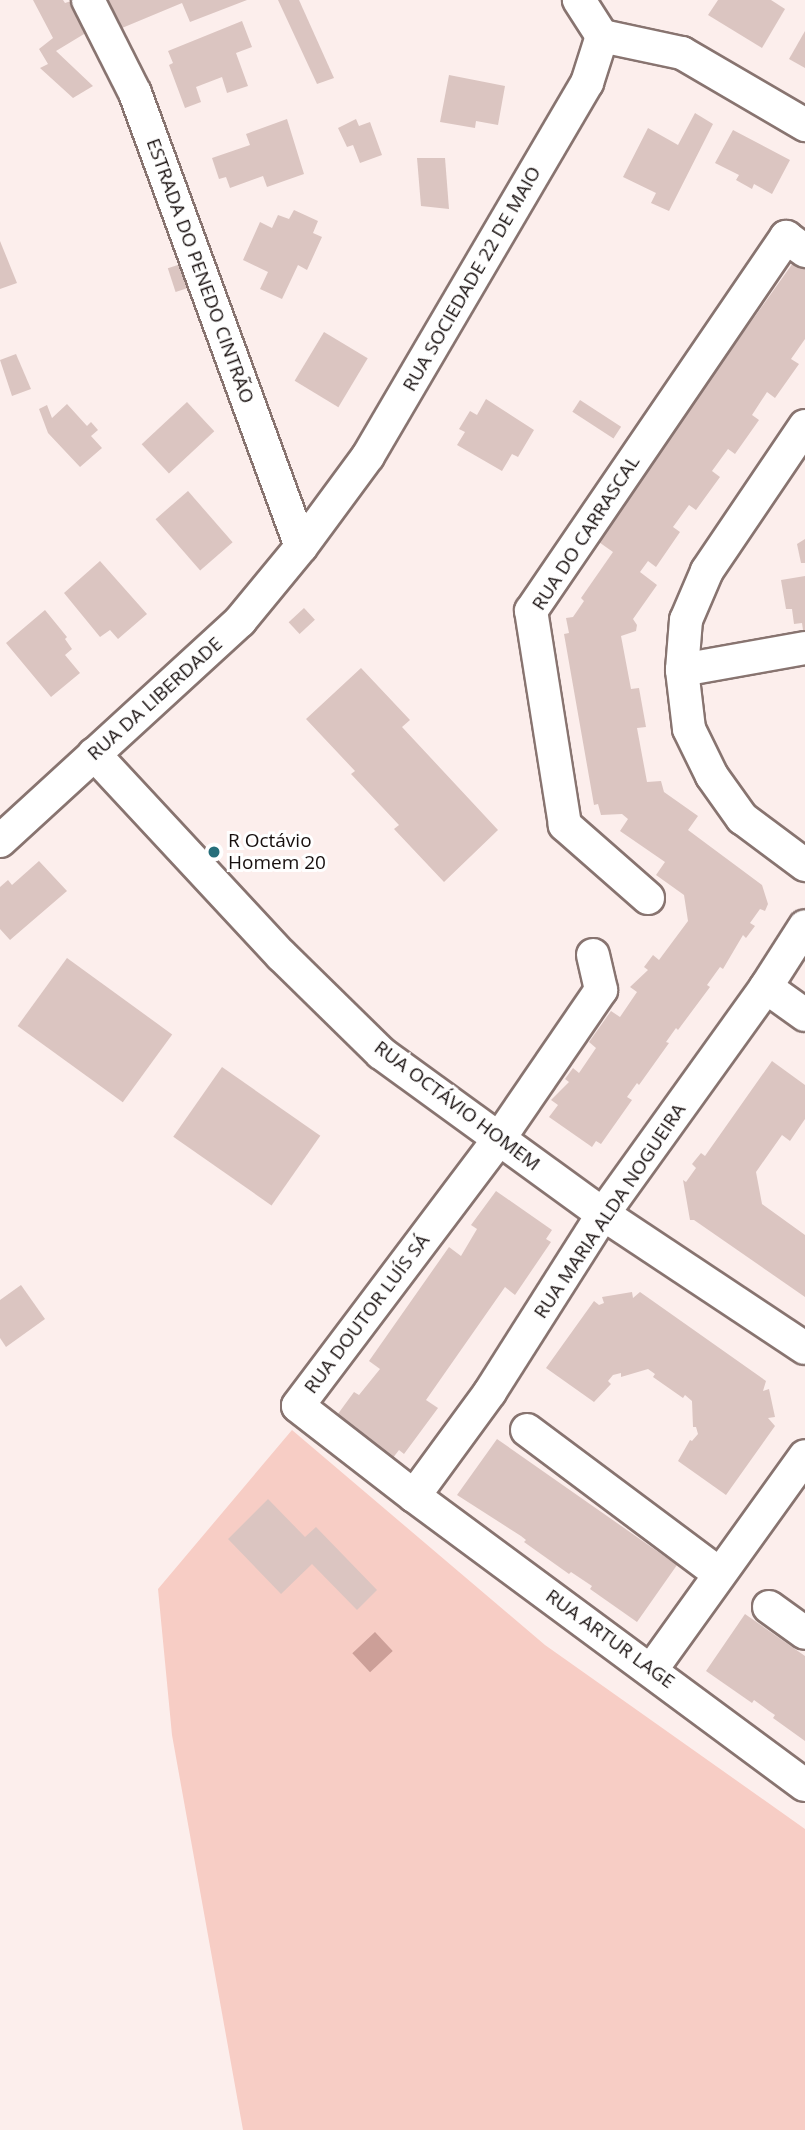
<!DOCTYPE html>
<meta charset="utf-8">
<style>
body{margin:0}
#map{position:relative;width:805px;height:2130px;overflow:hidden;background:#fceeec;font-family:"Open Sans",sans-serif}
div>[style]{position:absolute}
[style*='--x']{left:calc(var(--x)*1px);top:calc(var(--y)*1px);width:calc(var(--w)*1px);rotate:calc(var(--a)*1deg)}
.green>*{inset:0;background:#f7cdc5}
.water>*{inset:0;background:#cc9f98;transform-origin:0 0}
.building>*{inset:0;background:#dbc5c1;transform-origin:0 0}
.roads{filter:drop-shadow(2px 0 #887470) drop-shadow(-2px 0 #887470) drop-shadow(0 2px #887470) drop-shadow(0 -2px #887470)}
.minor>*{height:32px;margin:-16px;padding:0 16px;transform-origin:16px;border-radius:16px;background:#fff}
.dots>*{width:19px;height:19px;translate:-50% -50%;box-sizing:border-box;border:4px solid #fff;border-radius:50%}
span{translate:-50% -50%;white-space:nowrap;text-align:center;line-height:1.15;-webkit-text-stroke:6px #fff;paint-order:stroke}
.street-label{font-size:19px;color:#170f0e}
.poi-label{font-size:19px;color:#170f0e}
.left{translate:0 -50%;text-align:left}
</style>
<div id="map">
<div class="green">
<div style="clip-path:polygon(292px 1430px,545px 1645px,805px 1829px,805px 2130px,243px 2130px,172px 1735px,158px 1589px)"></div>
</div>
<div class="water">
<div style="left:375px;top:1632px;width:26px;height:31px;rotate:47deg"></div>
</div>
<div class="building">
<div style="clip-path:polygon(33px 0,63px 0,65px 3px,74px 0,89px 31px,56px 51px,93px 86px,73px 98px,40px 68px,48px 64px,39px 49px,53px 38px)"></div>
<div style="clip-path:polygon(107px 0,247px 0,190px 22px,182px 3px,122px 28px)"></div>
<div style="clip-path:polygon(278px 0,299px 0,334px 78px,317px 84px)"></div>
<div style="clip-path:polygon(718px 0,771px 0,785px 9px,762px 48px,708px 15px)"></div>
<div style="clip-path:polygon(242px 21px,252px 47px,236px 53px,248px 86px,227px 93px,222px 77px,196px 87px,201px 102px,185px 108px,169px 65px,173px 63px,168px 51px)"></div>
<div style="clip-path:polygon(805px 31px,805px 68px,789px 59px)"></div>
<div style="clip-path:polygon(449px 75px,505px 86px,498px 125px,476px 121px,475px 128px,440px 122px)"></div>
<div style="clip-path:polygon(695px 113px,713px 124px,669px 211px,651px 203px,656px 193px,623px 177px,648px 128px,678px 145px)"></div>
<div style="clip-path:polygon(287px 119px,304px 174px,267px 187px,263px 176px,230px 188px,226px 177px,219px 179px,212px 158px,250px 145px,246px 134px)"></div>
<div style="clip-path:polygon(356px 119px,359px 126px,370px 122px,382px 155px,360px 163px,353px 145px,347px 147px,338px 128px)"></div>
<div style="clip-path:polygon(733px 130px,790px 160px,772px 194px,754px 184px,752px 189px,736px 180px,739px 175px,715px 163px)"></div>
<div style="clip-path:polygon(417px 158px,445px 158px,449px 209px,421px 206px)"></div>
<div style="clip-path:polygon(294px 210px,318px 221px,313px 233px,322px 237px,307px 270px,298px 265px,282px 299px,260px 289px,268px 272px,243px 260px,260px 222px,272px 228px,278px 215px,289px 219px)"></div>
<div style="clip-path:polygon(0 241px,17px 283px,0 289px)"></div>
<div style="clip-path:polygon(795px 260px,805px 267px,805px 339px,791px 359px,799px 364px,775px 398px,767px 392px,752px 415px,759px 420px,735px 454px,728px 449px,712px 471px,720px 477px,696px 510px,689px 505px,673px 527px,680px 532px,656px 567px,648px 561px,640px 572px,657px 585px,633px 619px,637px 625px,636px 631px,621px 636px,631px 689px,639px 688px,646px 727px,637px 728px,647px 782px,661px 781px,664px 792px,698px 816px,688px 830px,762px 885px,768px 904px,765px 911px,760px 909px,750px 923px,755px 926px,746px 938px,743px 935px,723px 969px,720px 967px,707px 985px,710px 987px,678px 1030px,676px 1028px,666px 1042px,669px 1043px,639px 1085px,637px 1083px,627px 1097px,632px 1100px,601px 1144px,596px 1141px,592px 1147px,549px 1117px,558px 1105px,551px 1100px,569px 1082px,565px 1079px,573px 1068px,579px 1073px,596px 1048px,589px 1042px,611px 1011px,620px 1017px,637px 992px,630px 987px,648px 970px,644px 967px,653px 955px,659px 960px,688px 921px,684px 895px,656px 875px,665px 862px,620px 831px,628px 819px,622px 814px,601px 815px,598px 804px,594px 805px,564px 634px,569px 633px,566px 618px,573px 617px,584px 601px,581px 598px,613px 552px,596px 540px)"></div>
<div style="left:184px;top:263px;width:25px;height:17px;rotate:72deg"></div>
<div style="left:324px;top:332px;width:51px;height:57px;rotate:31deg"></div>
<div style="clip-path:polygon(16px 354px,31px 389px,12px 396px,0 360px)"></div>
<div style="clip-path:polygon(486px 399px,534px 430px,518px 457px,512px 454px,502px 471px,457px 445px,465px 432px,459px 429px,470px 411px,477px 415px)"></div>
<div style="left:580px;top:400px;width:49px;height:14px;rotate:33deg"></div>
<div style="left:187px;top:402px;width:40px;height:62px;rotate:47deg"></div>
<div style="clip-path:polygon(67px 404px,87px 426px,91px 422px,98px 430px,91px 436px,102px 448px,80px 467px,48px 433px,39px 409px,47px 405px,52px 418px)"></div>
<div style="left:188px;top:491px;width:68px;height:43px;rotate:49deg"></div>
<div style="clip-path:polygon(805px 539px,805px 563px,801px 563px,797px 544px)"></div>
<div style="clip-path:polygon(100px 561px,147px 614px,118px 639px,110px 630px,100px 637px,64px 593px)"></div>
<div style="clip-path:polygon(805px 576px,805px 630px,803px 630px,802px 623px,794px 624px,792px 609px,786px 609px,781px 580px)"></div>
<div style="left:304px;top:608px;width:16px;height:21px;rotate:47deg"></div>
<div style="clip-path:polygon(45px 610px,67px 637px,65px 639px,72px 649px,65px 655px,80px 673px,51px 697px,6px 643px)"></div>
<div style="clip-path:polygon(361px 668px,410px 720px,402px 727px,498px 830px,444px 882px,394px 829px,399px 825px,351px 774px,355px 771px,306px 719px)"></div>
<div style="clip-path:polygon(39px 861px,67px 891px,10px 940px,0 929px,0 887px,8px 880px,12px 885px)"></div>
<div style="left:67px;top:958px;width:130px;height:84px;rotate:36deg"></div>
<div style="clip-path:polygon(772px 1061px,805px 1085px,805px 1119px,790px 1141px,782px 1135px,756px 1172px,762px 1204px,805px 1235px,805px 1297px,694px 1220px,690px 1220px,683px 1180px,686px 1182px,696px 1168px,692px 1164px,701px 1153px,705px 1156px)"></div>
<div style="left:222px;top:1067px;width:120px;height:85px;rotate:35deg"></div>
<div style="clip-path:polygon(496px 1191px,552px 1230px,546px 1239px,551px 1242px,515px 1295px,505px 1287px,426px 1400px,438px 1408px,404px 1454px,399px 1450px,389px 1463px,332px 1422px,354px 1392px,359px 1395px,380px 1369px,369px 1361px,449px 1247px,461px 1256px,477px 1229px,471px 1225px)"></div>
<div style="clip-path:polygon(21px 1285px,45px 1319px,6px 1347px,0 1338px,0 1300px)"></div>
<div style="clip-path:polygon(632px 1292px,633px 1298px,640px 1292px,766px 1381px,763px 1391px,769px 1389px,775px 1417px,768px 1418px,775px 1426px,726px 1495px,678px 1461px,690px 1440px,692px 1441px,698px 1434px,696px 1427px,693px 1427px,692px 1401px,685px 1395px,683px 1398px,653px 1377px,655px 1374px,648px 1369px,621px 1377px,621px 1373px,613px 1375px,608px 1381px,611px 1384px,594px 1402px,546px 1368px,594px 1301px,599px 1305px,604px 1303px,602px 1297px)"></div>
<div style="clip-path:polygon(497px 1439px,677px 1565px,637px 1622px,590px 1589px,592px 1586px,571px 1572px,569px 1574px,524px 1542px,526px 1540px,521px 1536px,457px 1495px)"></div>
<div style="clip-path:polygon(268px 1499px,305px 1537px,316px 1527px,377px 1590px,357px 1610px,312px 1564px,281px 1594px,228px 1539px)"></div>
<div style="clip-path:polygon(745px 1614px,805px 1656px,805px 1741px,773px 1718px,775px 1715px,769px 1711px,754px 1700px,752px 1703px,706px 1671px)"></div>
</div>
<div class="roads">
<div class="minor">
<div style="--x:88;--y:0;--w:104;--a:63.2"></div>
<div style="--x:135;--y:93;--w:483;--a:69.9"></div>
<div style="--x:602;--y:36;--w:82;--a:12"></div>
<div style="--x:682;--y:53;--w:143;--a:30.3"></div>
<div style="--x:805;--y:426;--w:175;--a:124.1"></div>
<div style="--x:707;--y:571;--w:53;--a:113.2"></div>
<div style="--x:686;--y:620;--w:50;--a:94.6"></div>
<div style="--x:682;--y:670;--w:59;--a:83.2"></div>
<div style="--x:689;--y:729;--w:52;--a:63.9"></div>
<div style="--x:712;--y:776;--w:52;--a:54.5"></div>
<div style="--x:742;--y:818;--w:79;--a:36.7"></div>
<div style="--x:682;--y:670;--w:125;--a:-10.1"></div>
<div style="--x:94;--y:754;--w:276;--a:47.1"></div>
<div style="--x:282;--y:956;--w:139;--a:44.4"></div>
<div style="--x:381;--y:1053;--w:274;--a:36"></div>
<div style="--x:603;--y:1214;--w:242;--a:33.6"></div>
<div style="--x:0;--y:841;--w:326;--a:-42.5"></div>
<div style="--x:240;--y:621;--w:96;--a:-50.5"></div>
<div style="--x:301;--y:547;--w:113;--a:-53.6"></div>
<div style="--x:368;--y:456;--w:433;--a:-59.6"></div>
<div style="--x:587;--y:83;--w:49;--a:-72.3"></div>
<div style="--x:602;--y:36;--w:43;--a:-122.6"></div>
<div style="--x:648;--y:898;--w:111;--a:-138.7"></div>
<div style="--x:565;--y:825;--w:217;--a:-99"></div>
<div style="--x:531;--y:611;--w:453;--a:-55.7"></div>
<div style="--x:786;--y:237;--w:24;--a:36"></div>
<div style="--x:593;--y:955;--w:36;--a:77"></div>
<div style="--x:601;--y:990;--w:181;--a:124.4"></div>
<div style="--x:499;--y:1139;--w:334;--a:127"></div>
<div style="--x:298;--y:1406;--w:147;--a:37.8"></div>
<div style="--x:414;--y:1496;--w:486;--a:36.5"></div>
<div style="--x:766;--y:987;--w:48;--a:35.7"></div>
<div style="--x:527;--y:1430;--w:239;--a:36.8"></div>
<div style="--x:414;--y:1496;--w:129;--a:-53.8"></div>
<div style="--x:490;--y:1392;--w:211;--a:-57.6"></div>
<div style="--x:603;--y:1214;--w:279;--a:-54.3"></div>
<div style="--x:766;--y:987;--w:72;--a:-57.4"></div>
<div style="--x:769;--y:1607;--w:44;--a:35.8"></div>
<div style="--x:652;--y:1669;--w:262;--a:-54.3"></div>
</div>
</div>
<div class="dots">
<div style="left:214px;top:852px;background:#266e7a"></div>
</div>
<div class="street-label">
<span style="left:200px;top:271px;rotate:70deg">ESTRADA DO PENEDO CINTRÃO</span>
<span style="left:472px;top:279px;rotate:-60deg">RUA SOCIEDADE 22 DE MAIO</span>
<span style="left:586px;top:533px;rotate:-57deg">RUA DO CARRASCAL</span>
<span style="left:155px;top:699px;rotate:-42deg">RUA DA LIBERDADE</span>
<span style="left:457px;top:1106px;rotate:37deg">RUA OCTÁVIO HOMEM</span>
<span style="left:610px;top:1211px;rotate:-56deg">RUA MARIA ALDA NOGUEIRA</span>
<span style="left:367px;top:1314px;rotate:-53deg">RUA DOUTOR LUÍS SÁ</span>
<span style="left:610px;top:1639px;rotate:36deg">RUA ARTUR LAGE</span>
</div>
<div class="poi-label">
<span class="left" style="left:228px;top:852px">R Octávio<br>Homem 20</span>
</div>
</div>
